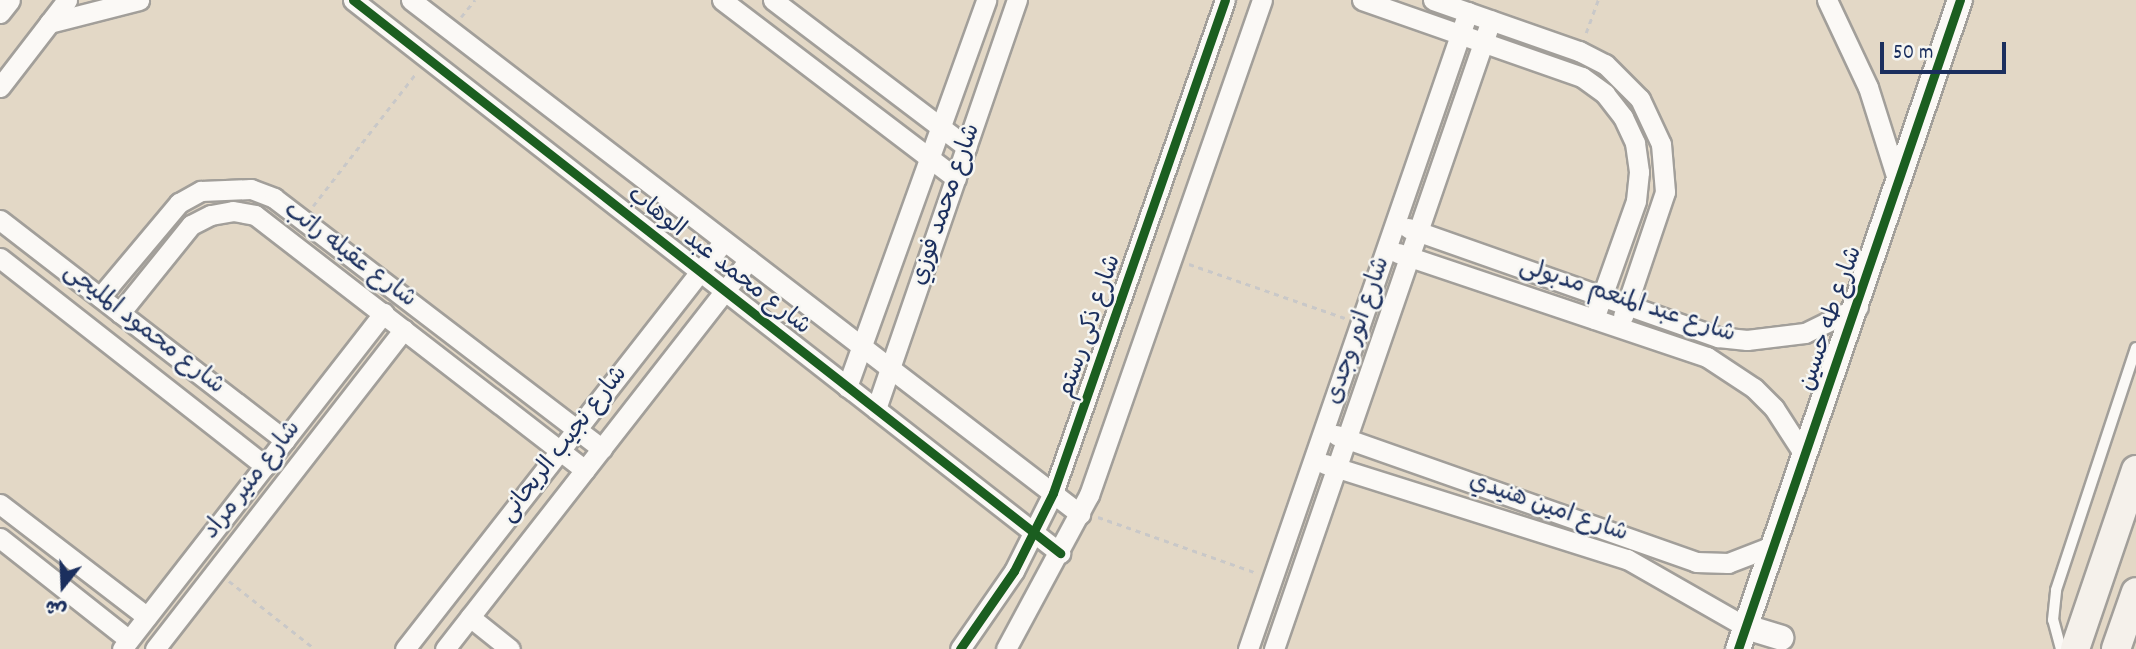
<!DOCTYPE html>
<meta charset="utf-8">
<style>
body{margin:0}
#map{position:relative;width:2136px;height:649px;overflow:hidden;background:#e3d8c6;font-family:Dekko,"Playpen Sans Arabic",sans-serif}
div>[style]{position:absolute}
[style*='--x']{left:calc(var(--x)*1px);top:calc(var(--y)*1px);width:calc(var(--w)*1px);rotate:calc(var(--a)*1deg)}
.path>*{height:2.5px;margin-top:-1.25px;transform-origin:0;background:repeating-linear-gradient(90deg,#c9c8c8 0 5px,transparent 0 10px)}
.roads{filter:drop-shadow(2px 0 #a29f9a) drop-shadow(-2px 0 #a29f9a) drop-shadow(0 2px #a29f9a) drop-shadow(0 -2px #a29f9a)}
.service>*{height:10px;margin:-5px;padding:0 5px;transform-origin:5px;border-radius:5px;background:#fbf9f6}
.minor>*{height:19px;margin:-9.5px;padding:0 9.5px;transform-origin:9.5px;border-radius:9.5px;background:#fbf9f6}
.tertiary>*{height:24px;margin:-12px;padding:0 12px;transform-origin:12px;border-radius:12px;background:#fbf9f6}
.secondary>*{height:28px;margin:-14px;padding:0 14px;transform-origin:14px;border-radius:14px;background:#f5f1eb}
.cycleway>*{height:9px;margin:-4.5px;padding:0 4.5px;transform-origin:4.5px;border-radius:4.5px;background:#1b5e20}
span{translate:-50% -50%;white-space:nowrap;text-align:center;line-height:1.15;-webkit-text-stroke:5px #f6f6f2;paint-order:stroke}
.street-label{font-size:24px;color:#1b2f5e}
.north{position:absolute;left:28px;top:551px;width:70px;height:70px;-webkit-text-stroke:5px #f6f6f2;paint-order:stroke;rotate:198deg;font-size:19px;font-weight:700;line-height:28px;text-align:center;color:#1b2f5e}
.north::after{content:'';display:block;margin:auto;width:24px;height:32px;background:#1b2f5e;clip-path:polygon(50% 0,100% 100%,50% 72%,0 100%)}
.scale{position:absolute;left:1880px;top:42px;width:126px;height:32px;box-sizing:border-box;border:4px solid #1b2f5e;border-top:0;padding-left:9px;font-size:21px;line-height:24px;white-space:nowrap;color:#1b2f5e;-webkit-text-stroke:5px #f6f6f2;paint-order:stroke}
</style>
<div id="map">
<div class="path">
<div style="--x:461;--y:17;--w:22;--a:-51"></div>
<div style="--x:1586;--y:33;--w:35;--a:-70"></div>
<div style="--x:313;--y:206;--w:168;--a:-52.2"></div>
<div style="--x:1189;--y:264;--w:165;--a:19.1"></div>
<div style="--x:1098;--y:517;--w:169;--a:19.4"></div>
<div style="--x:229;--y:581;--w:110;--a:38.3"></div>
</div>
<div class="roads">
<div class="service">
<div style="--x:2061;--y:649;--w:30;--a:-105"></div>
<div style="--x:2053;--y:620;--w:30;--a:-84"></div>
<div style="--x:2056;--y:590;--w:255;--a:-71.7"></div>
</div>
<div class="minor">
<div style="--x:353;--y:0;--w:898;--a:38.03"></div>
<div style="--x:411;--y:0;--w:844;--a:37.54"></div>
<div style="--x:722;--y:0;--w:294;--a:37.3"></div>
<div style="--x:773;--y:0;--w:243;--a:37.2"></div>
<div style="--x:1362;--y:0;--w:233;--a:19.3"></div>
<div style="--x:1582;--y:77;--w:29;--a:36"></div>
<div style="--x:1605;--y:94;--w:29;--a:52"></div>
<div style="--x:1623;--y:117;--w:29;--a:65"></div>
<div style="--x:1635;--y:143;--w:29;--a:82"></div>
<div style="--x:1639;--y:172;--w:29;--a:96"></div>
<div style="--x:1636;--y:201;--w:125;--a:109.6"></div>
<div style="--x:1433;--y:0;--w:155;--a:19.3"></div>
<div style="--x:1579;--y:51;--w:29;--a:27"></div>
<div style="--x:1605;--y:64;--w:49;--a:45"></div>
<div style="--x:1640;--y:99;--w:50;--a:65"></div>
<div style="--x:1661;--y:144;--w:48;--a:85.2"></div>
<div style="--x:1665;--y:192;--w:131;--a:108.7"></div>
<div style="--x:1827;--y:0;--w:96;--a:64.8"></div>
<div style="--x:1868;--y:87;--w:100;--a:72.5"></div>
<div style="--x:0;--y:13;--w:16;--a:-52"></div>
<div style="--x:49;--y:23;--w:93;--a:-14.3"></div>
<div style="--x:0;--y:87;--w:110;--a:-52.4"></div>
<div style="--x:0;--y:220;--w:360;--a:37.7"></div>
<div style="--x:1408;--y:228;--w:329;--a:19.4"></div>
<div style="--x:1718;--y:337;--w:29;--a:6"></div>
<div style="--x:1747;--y:340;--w:58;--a:-6.9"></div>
<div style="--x:1805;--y:333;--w:59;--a:-26.1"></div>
<div style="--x:1398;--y:253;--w:326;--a:18.6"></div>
<div style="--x:1707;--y:357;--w:56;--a:33.4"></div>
<div style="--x:1754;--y:388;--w:28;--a:45"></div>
<div style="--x:1774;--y:408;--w:57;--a:57.1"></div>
<div style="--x:0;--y:258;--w:337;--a:38.1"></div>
<div style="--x:100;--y:297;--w:123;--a:-50"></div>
<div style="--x:179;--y:203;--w:25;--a:-29"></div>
<div style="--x:201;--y:191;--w:50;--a:-2.3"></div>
<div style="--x:251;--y:189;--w:25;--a:21"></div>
<div style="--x:274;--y:198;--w:413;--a:37.4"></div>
<div style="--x:120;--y:313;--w:113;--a:-51.1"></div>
<div style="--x:191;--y:225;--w:22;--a:-27"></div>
<div style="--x:211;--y:215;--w:22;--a:-10"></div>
<div style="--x:233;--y:211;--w:22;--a:10"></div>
<div style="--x:255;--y:215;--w:417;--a:37.7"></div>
<div style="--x:847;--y:387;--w:411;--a:-70.2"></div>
<div style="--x:876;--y:409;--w:433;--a:-71"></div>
<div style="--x:1336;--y:435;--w:382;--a:19.4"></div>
<div style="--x:1696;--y:562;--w:32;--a:2"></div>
<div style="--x:1728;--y:563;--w:47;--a:-21.1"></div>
<div style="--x:1325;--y:464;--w:317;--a:17.5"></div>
<div style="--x:1627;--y:559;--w:137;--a:29.7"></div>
<div style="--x:0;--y:504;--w:185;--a:37.5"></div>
<div style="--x:0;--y:538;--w:164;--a:38.3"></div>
<div style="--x:470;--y:617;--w:51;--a:38.7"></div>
<div style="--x:122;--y:649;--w:426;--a:-52.1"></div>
<div style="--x:155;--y:649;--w:405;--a:-52.1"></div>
<div style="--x:405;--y:649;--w:518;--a:-51.98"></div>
<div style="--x:445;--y:649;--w:494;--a:-52"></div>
<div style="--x:960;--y:649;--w:95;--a:-55.3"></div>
<div style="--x:1014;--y:571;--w:87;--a:-63.4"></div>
<div style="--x:1053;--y:493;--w:522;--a:-70.77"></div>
<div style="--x:1006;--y:649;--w:175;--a:-61.7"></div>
<div style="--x:1089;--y:495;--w:524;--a:-70.74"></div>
<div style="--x:1248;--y:649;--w:674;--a:-70.95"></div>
<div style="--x:1274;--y:649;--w:665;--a:-70.97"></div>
</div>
<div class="tertiary">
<div style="--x:1746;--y:627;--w:37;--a:17"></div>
<div style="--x:1738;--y:649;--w:686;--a:-71.12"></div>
</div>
<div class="secondary">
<div style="--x:2075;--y:649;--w:189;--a:-71.2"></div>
<div style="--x:2116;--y:649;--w:60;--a:-70.7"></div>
</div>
</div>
<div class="cycleway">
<div style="--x:353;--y:0;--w:898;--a:38.03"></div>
<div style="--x:960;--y:649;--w:95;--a:-55.3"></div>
<div style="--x:1014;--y:571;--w:87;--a:-63.4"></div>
<div style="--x:1053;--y:493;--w:522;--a:-70.77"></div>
<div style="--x:1738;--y:649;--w:686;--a:-71.12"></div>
</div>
<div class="street-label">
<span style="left:947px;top:205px;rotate:-71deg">شارع محمد فوزي</span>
<span style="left:349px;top:256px;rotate:37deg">شارع عقيله راتب</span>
<span style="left:718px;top:262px;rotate:38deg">شارع محمد عبد الوهاب</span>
<span style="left:1627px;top:302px;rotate:18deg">شارع عبد المنعم مدبولى</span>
<span style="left:1832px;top:319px;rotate:-71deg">شارع طه حسين</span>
<span style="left:1091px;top:327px;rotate:-71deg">شارع ذكى رستم</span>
<span style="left:143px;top:330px;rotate:38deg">شارع محمود المليجى</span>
<span style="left:1359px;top:331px;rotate:-71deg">شارع انور وجدى</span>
<span style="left:565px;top:445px;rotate:-52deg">شارع نجيب الريحانى</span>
<span style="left:253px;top:481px;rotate:-52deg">شارع منير مراد</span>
<span style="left:1548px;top:509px;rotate:19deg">شارع امين هنيدي</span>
</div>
<div class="north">ش</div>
<div class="scale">50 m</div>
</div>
